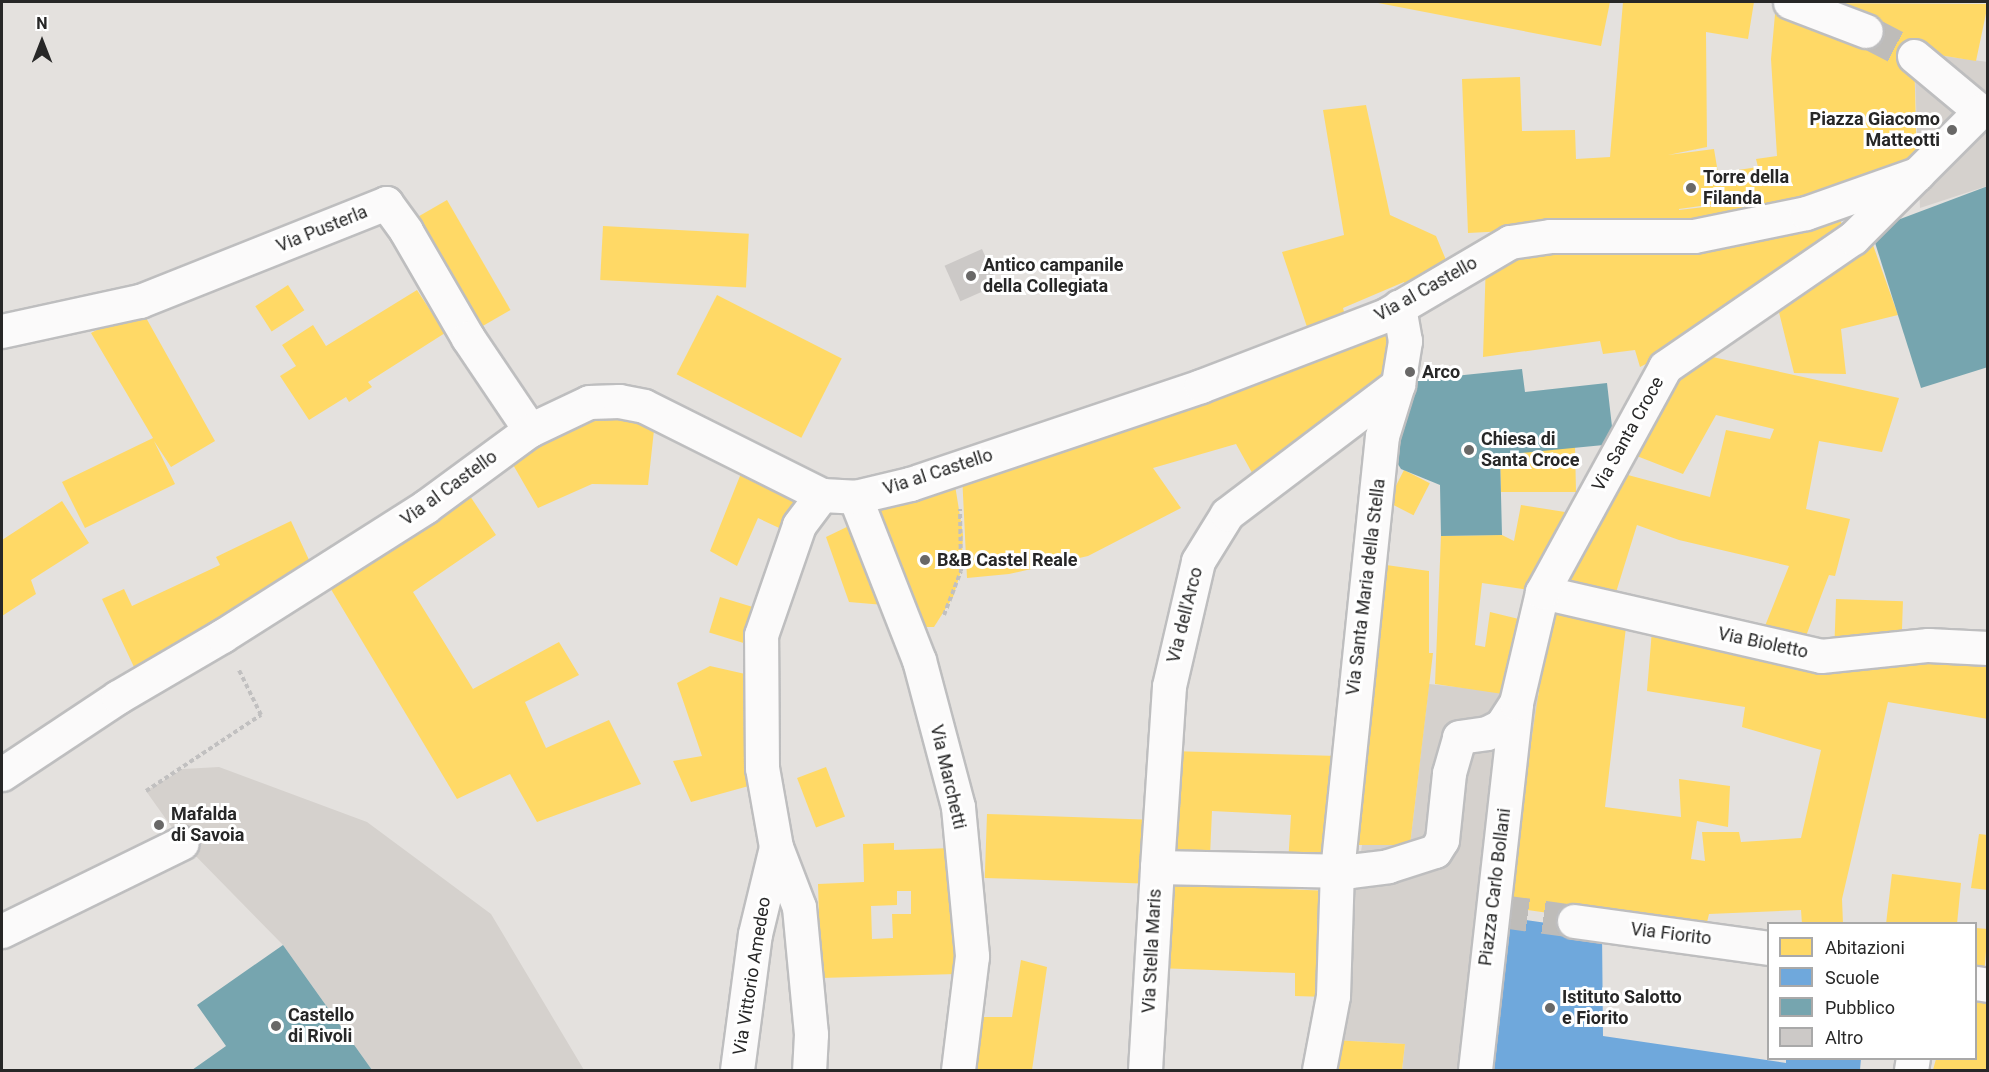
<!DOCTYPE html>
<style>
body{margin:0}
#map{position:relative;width:1989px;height:1072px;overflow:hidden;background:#e4e1de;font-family:Roboto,sans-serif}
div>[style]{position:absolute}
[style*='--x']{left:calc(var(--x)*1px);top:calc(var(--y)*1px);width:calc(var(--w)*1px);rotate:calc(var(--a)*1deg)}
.plaza>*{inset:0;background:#d5d1cd}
.homes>*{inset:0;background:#ffd966;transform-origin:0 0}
.schools>*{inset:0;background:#6fa8dc}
.public>*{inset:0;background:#76a5af}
.building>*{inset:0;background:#ccc9c7;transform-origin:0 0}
.minor-tunnel>*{height:33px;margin-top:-16.5px;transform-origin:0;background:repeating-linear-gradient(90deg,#bebcb9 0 33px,transparent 0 49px)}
.path>*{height:4px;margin-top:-2px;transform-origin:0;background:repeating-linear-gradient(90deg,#c1c0c0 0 4.5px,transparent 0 7.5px)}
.roads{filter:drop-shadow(2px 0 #bebebf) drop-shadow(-2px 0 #bebebf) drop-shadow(0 2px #bebebf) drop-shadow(0 -2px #bebebf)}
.pedestrian>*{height:33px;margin:-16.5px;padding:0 16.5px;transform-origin:16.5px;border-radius:16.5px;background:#fbfafa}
.minor>*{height:33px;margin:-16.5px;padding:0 16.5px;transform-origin:16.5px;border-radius:16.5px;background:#fbfafa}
.dots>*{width:16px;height:16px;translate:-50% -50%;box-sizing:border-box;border:3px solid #fff;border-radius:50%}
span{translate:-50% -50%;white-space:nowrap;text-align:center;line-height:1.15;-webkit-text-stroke:6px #fff;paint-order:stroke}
.poi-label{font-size:18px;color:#272727;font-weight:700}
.right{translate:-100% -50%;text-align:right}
.left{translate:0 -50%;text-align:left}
.street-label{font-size:18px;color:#272727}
.frame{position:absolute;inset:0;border:3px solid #272727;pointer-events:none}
.legend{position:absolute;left:1767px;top:922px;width:210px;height:138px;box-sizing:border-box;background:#fff;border:2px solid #a9a9a9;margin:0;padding:8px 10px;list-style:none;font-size:18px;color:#272727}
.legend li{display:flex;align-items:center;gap:12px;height:30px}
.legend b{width:30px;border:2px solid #a9a9a9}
.north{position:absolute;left:12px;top:12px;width:60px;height:60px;-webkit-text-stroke:4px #fff;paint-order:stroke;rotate:0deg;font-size:16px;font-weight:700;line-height:24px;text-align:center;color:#272727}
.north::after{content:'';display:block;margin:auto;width:21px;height:27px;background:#272727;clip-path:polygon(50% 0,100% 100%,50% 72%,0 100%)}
</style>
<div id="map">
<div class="plaza">
<div style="clip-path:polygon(1914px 52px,1988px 62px,1987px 186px,1920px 208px)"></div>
<div style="clip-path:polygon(1429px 684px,1540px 696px,1506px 907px,1491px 1070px,1402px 1070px,1405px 1044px,1333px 1040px,1362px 845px,1410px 845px)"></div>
<div style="clip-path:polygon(219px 767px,367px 822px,491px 914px,584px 1070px,372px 1070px,283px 945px,183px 843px,146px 791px,183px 769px)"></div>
</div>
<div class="homes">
<div style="clip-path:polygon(1373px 2px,1610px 2px,1601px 46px)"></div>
<div style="clip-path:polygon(evenodd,1623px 2px,1754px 2px,1748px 39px,1706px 32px,1707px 147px,1668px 155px,1714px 149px,1718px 173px,1758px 167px,1756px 159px,1777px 156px,1771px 59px,1776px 3px,1988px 4px,1976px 61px,1914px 51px,1917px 166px,1767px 218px,1468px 233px,1462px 79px,1520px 77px,1522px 131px,1575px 130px,1576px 159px,1610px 157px,1623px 2px,1722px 203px,1713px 206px,1679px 210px,1679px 209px,1722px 203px)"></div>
<div style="clip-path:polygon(1366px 105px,1390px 215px,1436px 236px,1451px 272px,1411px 295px,1404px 282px,1343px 308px,1347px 323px,1310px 336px,1282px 252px,1344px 235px,1323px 110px)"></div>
<div style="left:447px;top:200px;width:127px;height:42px;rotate:60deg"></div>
<div style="clip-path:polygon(1834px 210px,1849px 236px,1701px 336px,1640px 367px,1635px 350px,1603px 354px,1600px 341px,1483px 357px,1486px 259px)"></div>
<div style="left:603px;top:226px;width:146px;height:54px;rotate:3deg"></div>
<div style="clip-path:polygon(1868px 231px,1898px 315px,1841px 329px,1846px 374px,1794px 373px,1774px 292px)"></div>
<div style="left:288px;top:285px;width:30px;height:39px;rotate:57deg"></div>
<div style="clip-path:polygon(417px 290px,445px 333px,368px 382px,372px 387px,349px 402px,346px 397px,309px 420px,280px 376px,296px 366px,282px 345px,313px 325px,326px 346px)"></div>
<div style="left:717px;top:295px;width:140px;height:89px;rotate:27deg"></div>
<div style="clip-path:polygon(140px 307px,215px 441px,171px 467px,154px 441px,175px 484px,85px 528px,62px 482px,153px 438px,91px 333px)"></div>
<div style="clip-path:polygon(1388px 335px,1398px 364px,1260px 487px,1236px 444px,1153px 468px,1181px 508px,1088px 556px,1009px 574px,967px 578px,962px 474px,1318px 352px)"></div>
<div style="clip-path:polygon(1699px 354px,1899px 398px,1882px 452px,1819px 441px,1806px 509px,1850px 519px,1835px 576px,1829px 575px,1803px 644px,1763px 631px,1789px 566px,1679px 540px,1637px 525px,1613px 602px,1554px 588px,1613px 471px,1710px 497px,1726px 430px,1770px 439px,1774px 429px,1716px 415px,1683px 474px,1629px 453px,1661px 395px)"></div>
<div style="clip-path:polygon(619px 413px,655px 421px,648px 485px,592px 484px,538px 508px,508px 456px,565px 421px)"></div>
<div style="clip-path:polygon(1575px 446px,1576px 492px,1501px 492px,1500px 455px)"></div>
<div style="clip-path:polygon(744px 466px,804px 496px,790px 533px,758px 518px,737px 566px,710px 551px)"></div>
<div style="left:1404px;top:470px;width:29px;height:36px;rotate:27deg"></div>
<div style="clip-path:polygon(955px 485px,963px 535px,961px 571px,953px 597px,934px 627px,915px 627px,870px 501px)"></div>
<div style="clip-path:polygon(468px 493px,496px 535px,413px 592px,473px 689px,559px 642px,579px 675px,525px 702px,546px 748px,609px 720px,641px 784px,537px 822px,510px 774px,457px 799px,326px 581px)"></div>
<div style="clip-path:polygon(62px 501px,89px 543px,31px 580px,36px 594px,2px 616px,2px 540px)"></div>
<div style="clip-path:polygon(1521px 505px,1565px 512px,1530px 590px,1482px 583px,1475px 645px,1485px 647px,1490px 612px,1527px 621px,1503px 694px,1435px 684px,1441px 536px,1502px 535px,1514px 541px)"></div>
<div style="clip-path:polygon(291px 521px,316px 575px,244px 616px,134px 667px,102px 599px,124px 589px,132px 606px,220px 565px,216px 557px)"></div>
<div style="clip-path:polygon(853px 524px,884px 605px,849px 602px,826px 537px)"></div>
<div style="clip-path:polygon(1379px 564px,1429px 571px,1429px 653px,1433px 653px,1410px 845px,1350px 845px)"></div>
<div style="left:720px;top:597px;width:42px;height:37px;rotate:17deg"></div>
<div style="left:1836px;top:599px;width:67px;height:41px;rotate:2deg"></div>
<div style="clip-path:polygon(1551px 612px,1626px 627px,1605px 807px,1681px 817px,1679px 779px,1730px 786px,1728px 827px,1697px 821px,1691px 859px,1705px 861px,1702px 832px,1739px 832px,1741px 842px,1801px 838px,1821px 750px,1742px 727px,1745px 707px,1647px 691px,1652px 630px,1988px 656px,1988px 719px,1888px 702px,1842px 899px,1843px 924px,1802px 924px,1801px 910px,1709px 914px,1704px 935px,1506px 907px)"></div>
<div style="clip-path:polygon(710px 666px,754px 676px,756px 784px,691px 802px,673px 761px,702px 756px,677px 683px)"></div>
<div style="clip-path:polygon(1171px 751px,1337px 756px,1330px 867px,1288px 864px,1291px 815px,1212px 811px,1210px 856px,1164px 854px)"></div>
<div style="left:826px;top:767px;width:53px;height:31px;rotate:69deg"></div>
<div style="left:987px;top:814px;width:170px;height:64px;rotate:2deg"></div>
<div style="clip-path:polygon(1979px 834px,1988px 835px,1988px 890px,1971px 888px)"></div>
<div style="clip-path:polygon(evenodd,894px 843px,894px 850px,952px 848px,956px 974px,821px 978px,818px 884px,864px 882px,863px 844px,894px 843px,897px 891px,911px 891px,911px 914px,892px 914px,893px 938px,872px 939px,871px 906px,897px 905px,897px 891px)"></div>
<div style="clip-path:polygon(1892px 874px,1961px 883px,1957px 924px,1886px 924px)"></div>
<div style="clip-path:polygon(1162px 883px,1329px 891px,1326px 997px,1295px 996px,1295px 973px,1157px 968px)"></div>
<div style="left:1976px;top:928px;width:12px;height:43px;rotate:5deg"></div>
<div style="clip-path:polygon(1021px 960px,1047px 967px,1032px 1070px,973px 1070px,975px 1017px,1012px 1017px)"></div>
<div style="clip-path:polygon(1976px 997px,1988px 1000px,1988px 1070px,1933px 1070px,1936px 1059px,1976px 1059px)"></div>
<div style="clip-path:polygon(1333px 1040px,1405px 1044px,1402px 1070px,1331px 1070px)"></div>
</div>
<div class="schools">
<div style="clip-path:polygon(1504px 917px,1602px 931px,1603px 1036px,1786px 1063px,1786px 1058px,1861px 1058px,1860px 1070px,1491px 1070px)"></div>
</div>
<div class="public">
<div style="clip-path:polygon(1988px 186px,1988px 367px,1921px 388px,1871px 230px)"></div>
<div style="clip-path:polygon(1522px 369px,1525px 392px,1607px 383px,1614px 444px,1500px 455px,1502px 535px,1441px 536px,1440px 485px,1401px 469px,1391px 453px,1400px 388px,1416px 380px)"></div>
<div style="clip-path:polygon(283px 945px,372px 1070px,192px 1070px,226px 1046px,197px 1005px)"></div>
</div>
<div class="building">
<div style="left:982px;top:249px;width:39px;height:41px;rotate:66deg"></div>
</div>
<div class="minor-tunnel">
<div style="--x:1866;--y:31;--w:54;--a:27.5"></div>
<div style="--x:1495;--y:910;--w:80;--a:7.9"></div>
</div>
<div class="path">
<div style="--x:944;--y:615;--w:47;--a:-68.9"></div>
<div style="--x:961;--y:571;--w:62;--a:-90.9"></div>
<div style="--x:146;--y:791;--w:138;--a:-33.5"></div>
<div style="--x:261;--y:715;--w:50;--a:-116.1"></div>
</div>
<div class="roads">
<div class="pedestrian">
<div style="--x:2;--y:931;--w:200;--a:-26.1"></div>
<div style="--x:737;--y:1070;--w:137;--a:-82.5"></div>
<div style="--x:755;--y:934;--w:89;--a:-76.4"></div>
<div style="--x:776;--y:847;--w:64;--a:69"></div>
<div style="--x:799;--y:907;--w:128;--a:84.6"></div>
<div style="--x:811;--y:1034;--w:36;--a:93"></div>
</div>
<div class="minor">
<div style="--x:1790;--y:2;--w:81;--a:20.9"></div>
<div style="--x:1914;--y:56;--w:86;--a:39.8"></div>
<div style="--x:1980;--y:111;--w:8;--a:0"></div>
<div style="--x:2;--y:331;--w:141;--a:-12.3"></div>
<div style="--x:140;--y:301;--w:265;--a:-21.7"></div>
<div style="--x:386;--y:203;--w:34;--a:54"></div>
<div style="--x:406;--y:231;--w:124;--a:59.9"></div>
<div style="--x:468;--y:338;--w:111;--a:56"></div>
<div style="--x:855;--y:497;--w:175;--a:68.6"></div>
<div style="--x:919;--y:660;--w:152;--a:75.1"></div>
<div style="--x:958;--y:807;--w:150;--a:84.6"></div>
<div style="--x:972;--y:956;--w:115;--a:97"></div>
<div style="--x:1542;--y:592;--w:286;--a:12.9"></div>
<div style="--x:1821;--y:656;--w:108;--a:-5.9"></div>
<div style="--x:1928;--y:645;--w:60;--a:2.9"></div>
<div style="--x:2;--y:774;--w:139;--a:-33.6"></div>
<div style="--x:118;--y:697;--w:121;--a:-30.4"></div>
<div style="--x:222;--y:636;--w:241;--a:-32.4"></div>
<div style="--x:425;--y:507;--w:130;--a:-36.3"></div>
<div style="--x:530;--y:430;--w:65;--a:-25.4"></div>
<div style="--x:589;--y:402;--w:30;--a:-2"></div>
<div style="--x:619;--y:401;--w:25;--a:11"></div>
<div style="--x:644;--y:406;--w:199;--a:26.6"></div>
<div style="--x:822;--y:495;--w:33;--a:3"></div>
<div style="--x:855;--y:497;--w:57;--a:-13.3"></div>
<div style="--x:910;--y:484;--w:307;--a:-18.6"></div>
<div style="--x:1201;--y:386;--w:198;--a:-21"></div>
<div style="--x:1386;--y:315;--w:144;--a:-30.5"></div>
<div style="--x:1510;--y:242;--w:40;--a:-8.5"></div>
<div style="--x:1550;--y:236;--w:144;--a:0"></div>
<div style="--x:1694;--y:236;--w:114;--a:-11.6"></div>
<div style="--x:1806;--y:213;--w:118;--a:-19.4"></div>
<div style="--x:776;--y:847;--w:80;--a:-100"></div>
<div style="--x:762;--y:768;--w:133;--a:-90.4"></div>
<div style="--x:761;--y:635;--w:116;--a:-70.9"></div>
<div style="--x:799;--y:525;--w:38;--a:-53"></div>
<div style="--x:1157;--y:867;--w:181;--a:-86.2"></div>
<div style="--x:1169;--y:686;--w:128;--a:-76.9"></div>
<div style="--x:1198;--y:561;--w:55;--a:-58.3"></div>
<div style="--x:1227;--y:514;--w:215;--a:-37.2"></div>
<div style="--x:1574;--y:921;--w:196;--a:7.9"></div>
<div style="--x:1976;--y:983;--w:12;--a:9"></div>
<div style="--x:1145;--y:1070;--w:203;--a:-86.6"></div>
<div style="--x:1157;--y:867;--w:193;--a:1.2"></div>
<div style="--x:1350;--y:871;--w:38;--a:-7"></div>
<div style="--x:1388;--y:866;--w:49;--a:-17.7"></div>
<div style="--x:1435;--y:851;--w:13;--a:-58"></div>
<div style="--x:1442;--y:840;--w:67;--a:-84"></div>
<div style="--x:1449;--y:773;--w:37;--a:-74"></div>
<div style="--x:1459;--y:737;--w:28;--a:-8"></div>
<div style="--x:1487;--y:733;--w:16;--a:-27"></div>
<div style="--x:1501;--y:726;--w:27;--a:-57"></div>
<div style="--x:1319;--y:1070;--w:75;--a:-79.3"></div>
<div style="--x:1333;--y:996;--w:125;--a:-88.2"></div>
<div style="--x:1337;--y:871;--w:437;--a:-84.1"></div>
<div style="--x:1382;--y:436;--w:54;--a:-72.9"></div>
<div style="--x:1398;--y:384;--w:44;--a:-80.8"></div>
<div style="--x:1405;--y:341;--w:35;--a:-100"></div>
<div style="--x:1475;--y:1070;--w:369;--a:-83.6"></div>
<div style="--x:1516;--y:703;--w:114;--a:-76.8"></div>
<div style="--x:1542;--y:592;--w:256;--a:-61.3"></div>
<div style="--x:1665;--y:367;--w:228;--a:-34.5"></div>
<div style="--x:1853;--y:238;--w:180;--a:-45"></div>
<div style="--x:1911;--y:1070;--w:12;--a:-81"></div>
</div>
</div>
<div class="dots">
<div style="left:1952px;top:130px;background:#696867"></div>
<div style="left:1691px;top:188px;background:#696867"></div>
<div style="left:971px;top:276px;background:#696867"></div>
<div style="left:1410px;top:372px;background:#696867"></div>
<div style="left:1469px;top:450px;background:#696867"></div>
<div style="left:925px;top:560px;background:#696867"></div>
<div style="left:159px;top:825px;background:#696867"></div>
<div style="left:1550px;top:1008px;background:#696867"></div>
<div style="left:276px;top:1026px;background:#696867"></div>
</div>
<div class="poi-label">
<span class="right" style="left:1940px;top:130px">Piazza Giacomo<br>Matteotti</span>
<span class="left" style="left:1703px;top:188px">Torre della<br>Filanda</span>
<span class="left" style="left:983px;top:276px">Antico campanile<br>della Collegiata</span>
<span class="left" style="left:1422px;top:372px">Arco</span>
<span class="left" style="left:1481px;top:450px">Chiesa di<br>Santa Croce</span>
<span class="left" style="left:937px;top:560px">B&amp;B Castel Reale</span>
<span class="left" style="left:171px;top:825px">Mafalda<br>di Savoia</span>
<span class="left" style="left:1562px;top:1008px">Istituto Salotto<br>e Fiorito</span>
<span class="left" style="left:288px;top:1026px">Castello<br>di Rivoli</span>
</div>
<div class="street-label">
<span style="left:322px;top:229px;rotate:-22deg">Via Pusterla</span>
<span style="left:1426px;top:289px;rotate:-29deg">Via al Castello</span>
<span style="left:1628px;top:434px;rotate:-61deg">Via Santa Croce</span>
<span style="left:938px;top:472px;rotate:-18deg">Via al Castello</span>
<span style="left:449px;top:488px;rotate:-36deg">Via al Castello</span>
<span style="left:1366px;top:587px;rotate:-83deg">Via Santa Maria della Stella</span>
<span style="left:1185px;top:615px;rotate:-76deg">Via dell'Arco</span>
<span style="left:1763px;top:643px;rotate:12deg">Via Bioletto</span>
<span style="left:948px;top:777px;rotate:77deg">Via Marchetti</span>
<span style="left:1495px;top:887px;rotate:-83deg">Piazza Carlo Bollani</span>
<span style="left:1671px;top:934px;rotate:7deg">Via Fiorito</span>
<span style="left:1152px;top:951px;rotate:-87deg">Via Stella Maris</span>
<span style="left:752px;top:976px;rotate:-81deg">Via Vittorio Amedeo</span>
</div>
<div class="frame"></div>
<ul class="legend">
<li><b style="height:16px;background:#ffd966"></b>Abitazioni</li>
<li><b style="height:16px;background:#6fa8dc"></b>Scuole</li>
<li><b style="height:16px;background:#76a5af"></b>Pubblico</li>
<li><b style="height:16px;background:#ccc9c7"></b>Altro</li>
</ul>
<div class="north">N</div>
</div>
